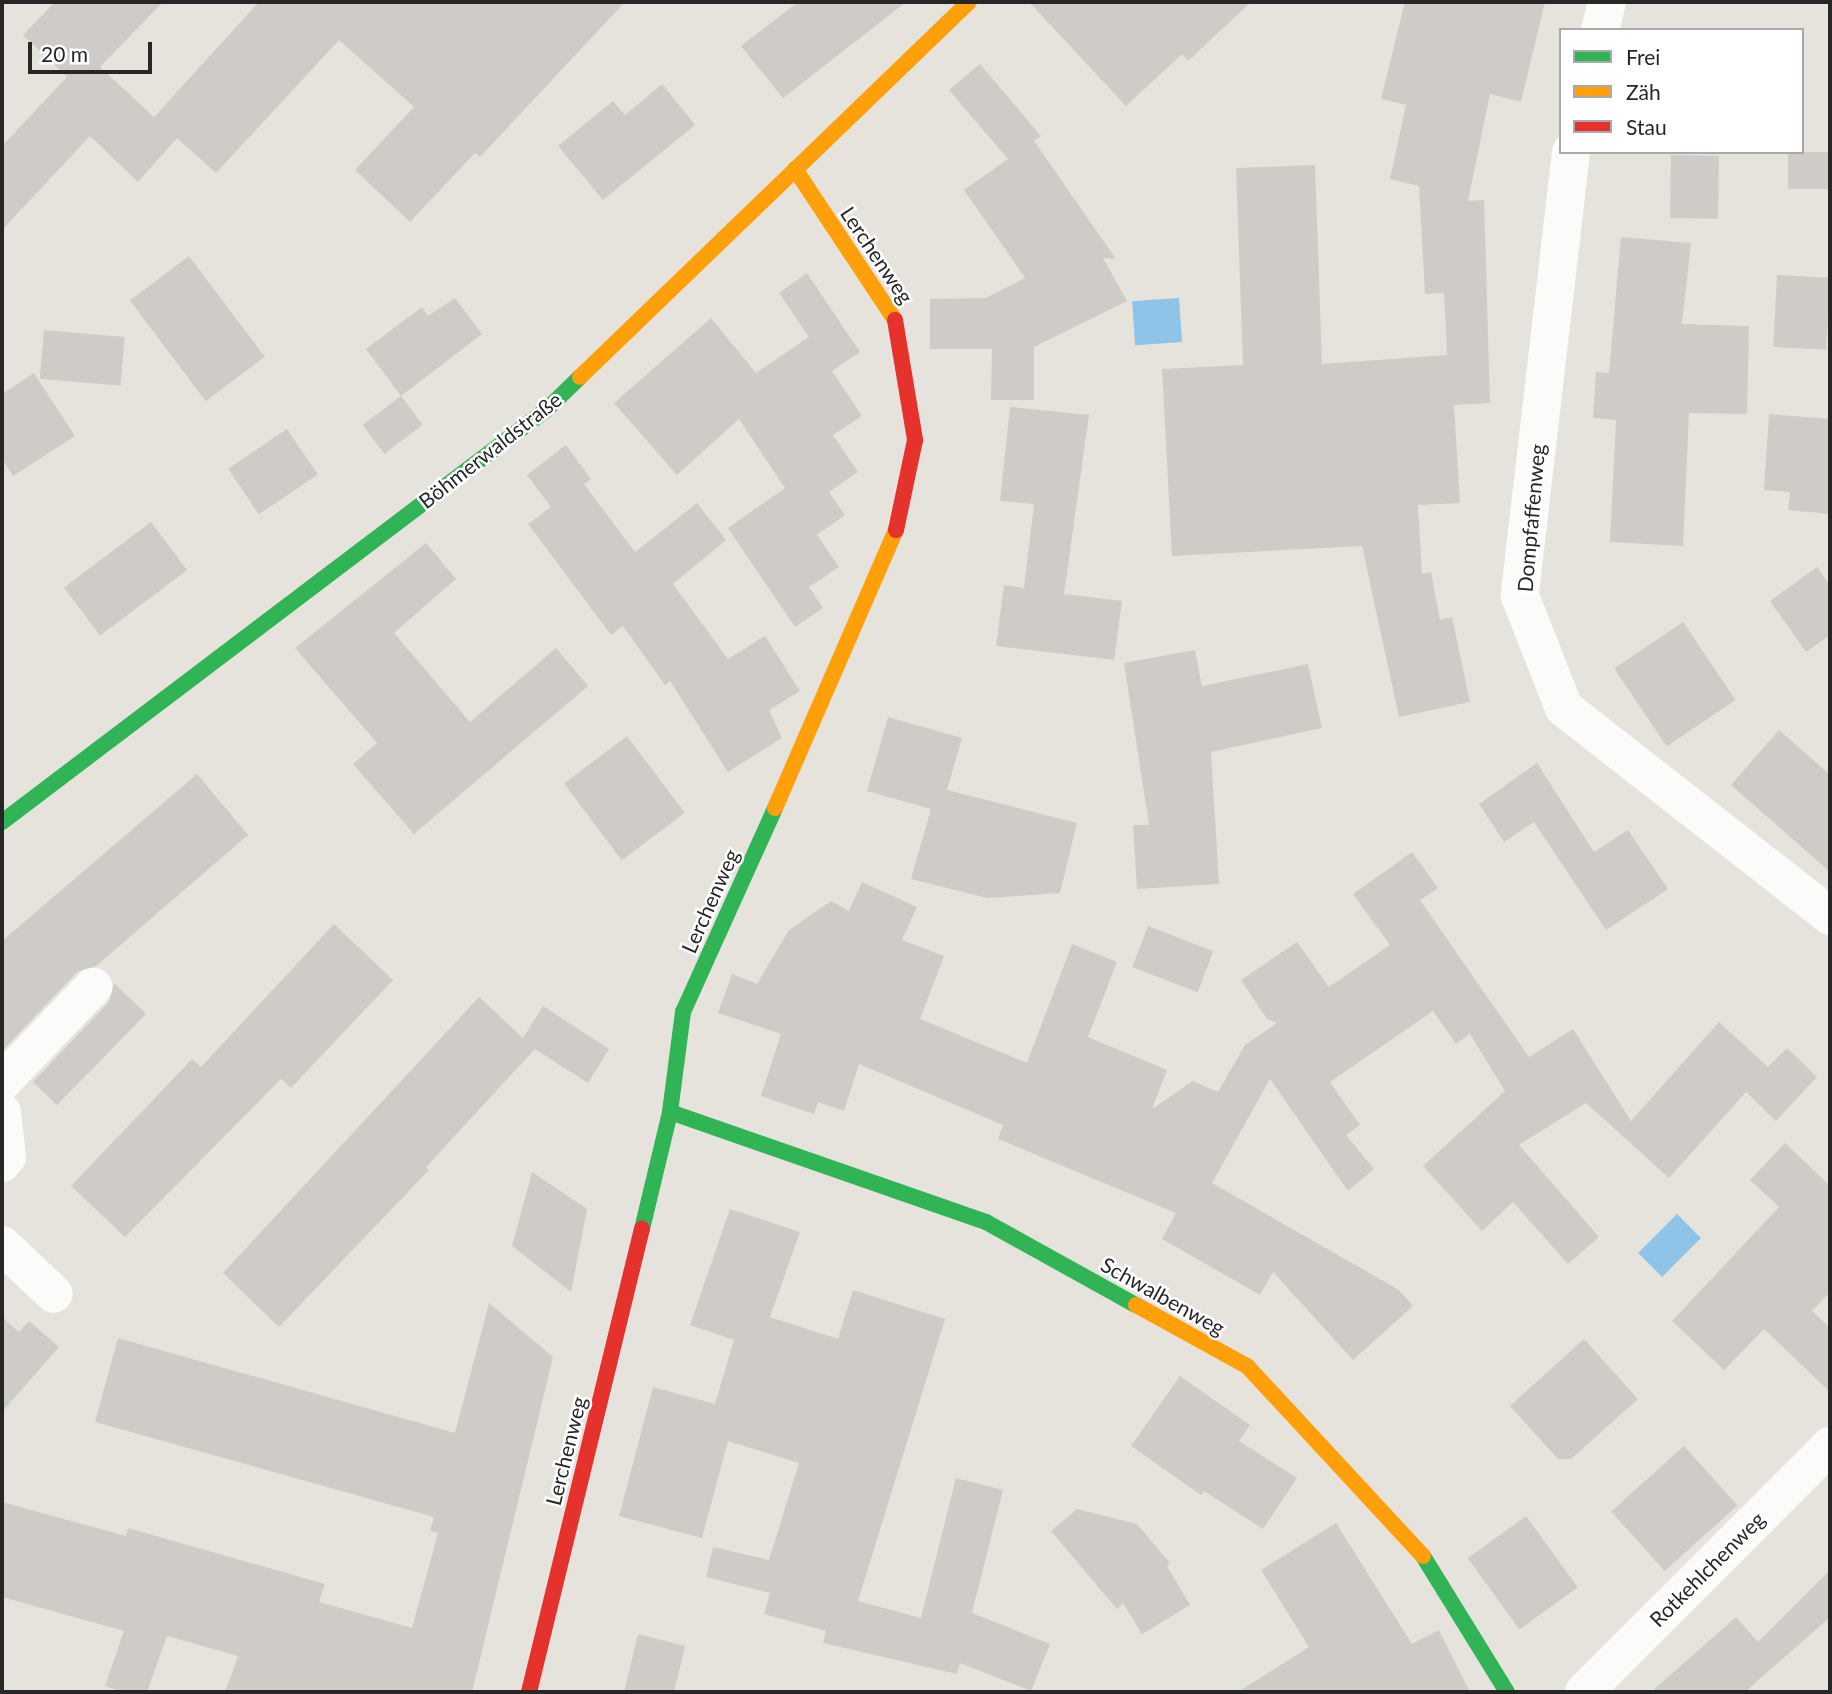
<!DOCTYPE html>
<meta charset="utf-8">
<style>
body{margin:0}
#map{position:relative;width:1832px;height:1694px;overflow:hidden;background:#e6e3dc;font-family:Lato,sans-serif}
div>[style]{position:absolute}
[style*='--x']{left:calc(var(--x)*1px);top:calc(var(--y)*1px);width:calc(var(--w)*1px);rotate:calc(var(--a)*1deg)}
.water>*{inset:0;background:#8fc3e7;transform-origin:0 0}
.building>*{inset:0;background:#cfccc7;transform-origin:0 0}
.street>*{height:38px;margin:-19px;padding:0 19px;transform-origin:19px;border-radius:19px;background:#fbfbfa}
.fast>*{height:16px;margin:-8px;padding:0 8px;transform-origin:8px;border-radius:8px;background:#30b455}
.slow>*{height:16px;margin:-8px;padding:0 8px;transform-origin:8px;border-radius:8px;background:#ff9f0a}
.jam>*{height:16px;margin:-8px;padding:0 8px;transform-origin:8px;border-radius:8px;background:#e5322d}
span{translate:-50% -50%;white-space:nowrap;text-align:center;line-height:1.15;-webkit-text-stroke:5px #fff;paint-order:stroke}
.street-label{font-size:21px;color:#272727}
.frame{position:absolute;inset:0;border:4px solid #272727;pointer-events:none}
.legend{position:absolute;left:1559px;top:28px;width:245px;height:126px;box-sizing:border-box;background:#fff;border:2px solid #a9a9a9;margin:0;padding:9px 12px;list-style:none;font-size:21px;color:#272727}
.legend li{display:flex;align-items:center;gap:14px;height:35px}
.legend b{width:35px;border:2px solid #a9a9a9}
.scale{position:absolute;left:28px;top:42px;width:124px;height:32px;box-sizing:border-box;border:4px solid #272727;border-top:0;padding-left:9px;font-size:21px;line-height:24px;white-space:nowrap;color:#272727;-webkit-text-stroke:5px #fff;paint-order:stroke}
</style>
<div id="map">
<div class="water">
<div style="left:1179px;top:298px;width:44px;height:47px;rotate:86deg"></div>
<div style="left:1677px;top:1214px;width:34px;height:55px;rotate:45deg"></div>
</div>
<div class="building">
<div style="clip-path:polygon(55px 2px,163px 2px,100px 67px,154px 117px,259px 2px,625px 2px,480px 157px,475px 153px,410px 222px,355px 170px,414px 107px,339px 40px,216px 173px,177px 138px,138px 182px,90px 136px,2px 230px,2px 146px,67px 77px,23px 35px)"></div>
<div style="clip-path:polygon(798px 2px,906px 2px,783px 98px,741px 46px)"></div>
<div style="clip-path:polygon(1029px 2px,1251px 2px,1188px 61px,1182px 54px,1126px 106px)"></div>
<div style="clip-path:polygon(1405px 2px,1545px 2px,1521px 102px,1490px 94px,1468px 201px,1484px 200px,1490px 403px,1454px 405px,1460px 503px,1418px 505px,1422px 574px,1431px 572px,1440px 620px,1452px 617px,1470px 702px,1399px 717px,1362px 546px,1172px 556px,1162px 369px,1243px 365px,1236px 168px,1315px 165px,1322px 364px,1447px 355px,1444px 293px,1425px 294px,1419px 186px,1390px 179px,1406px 105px,1381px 99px)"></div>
<div style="clip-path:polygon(980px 64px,1041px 136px,1034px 141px,1116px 259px,1103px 258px,1127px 301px,1034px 347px,1034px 400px,991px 400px,992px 349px,930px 349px,930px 299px,986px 298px,1025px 278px,964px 190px,1008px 159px,949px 90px)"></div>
<div style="clip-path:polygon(662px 84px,695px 125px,603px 200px,558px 146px,613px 101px,625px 115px)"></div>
<div style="left:1788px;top:152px;width:42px;height:37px"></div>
<div style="left:1671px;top:155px;width:48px;height:63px;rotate:1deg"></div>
<div style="clip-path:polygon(1621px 237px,1691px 243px,1682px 324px,1749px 326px,1747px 414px,1689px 413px,1683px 546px,1610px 542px,1616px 420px,1593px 418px,1596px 372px,1609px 373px)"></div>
<div style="left:189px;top:256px;width:126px;height:74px;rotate:53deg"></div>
<div style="clip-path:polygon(807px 273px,860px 352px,832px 371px,862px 416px,833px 435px,858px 472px,829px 492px,845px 515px,817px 535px,839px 567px,809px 587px,823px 608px,795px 627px,728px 528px,785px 488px,739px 419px,677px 475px,614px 403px,711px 318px,756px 373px,809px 337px,779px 293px)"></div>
<div style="left:1777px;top:275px;width:53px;height:72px;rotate:3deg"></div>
<div style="clip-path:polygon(455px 298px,482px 334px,401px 396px,366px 349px,422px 307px,428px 316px)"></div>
<div style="left:44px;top:330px;width:81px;height:49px;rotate:5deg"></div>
<div style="clip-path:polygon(34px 373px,75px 436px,13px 476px,2px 459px,2px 394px)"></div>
<div style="left:401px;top:396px;width:36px;height:48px;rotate:53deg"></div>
<div style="clip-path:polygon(1010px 407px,1089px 415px,1064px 594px,1122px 601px,1114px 660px,996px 646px,1004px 585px,1024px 588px,1034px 504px,1000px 501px)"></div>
<div style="clip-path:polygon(1769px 414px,1830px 419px,1830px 514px,1788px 510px,1790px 492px,1764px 490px)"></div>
<div style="left:287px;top:429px;width:55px;height:71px;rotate:56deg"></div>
<div style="clip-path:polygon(566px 445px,591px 479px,584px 484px,635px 552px,697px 503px,726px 540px,673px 584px,728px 659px,765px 636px,800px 691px,769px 710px,782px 738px,728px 772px,670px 681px,665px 685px,623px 626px,611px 635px,528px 524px,551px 507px,527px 475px)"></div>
<div style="left:151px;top:522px;width:60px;height:109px;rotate:53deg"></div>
<div style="clip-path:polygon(426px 543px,456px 579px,394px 633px,470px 722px,556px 648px,588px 686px,414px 834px,353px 764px,377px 743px,295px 648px)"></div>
<div style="clip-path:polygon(1817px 567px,1830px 586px,1830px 635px,1806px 652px,1770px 601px)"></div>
<div style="left:1683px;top:622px;width:94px;height:83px;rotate:56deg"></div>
<div style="clip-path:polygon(1195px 650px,1202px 686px,1308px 664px,1322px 728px,1211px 752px,1219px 884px,1137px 889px,1133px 825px,1149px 825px,1124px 663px)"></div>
<div style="clip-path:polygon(888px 717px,962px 738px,947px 790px,1077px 823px,1060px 893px,987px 898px,911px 879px,931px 809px,867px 791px)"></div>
<div style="clip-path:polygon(1779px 730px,1830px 775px,1830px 872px,1731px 785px)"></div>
<div style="left:627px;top:736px;width:96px;height:79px;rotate:53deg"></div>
<div style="clip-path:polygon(1537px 763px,1594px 852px,1628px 830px,1668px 889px,1606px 930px,1534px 822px,1504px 842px,1479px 804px)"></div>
<div style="clip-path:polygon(197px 774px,248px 835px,96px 966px,77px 972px,2px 1051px,2px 941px)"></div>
<div style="clip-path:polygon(1412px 852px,1438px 888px,1420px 900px,1529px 1057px,1573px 1029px,1631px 1121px,1719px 1022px,1768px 1067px,1787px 1048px,1817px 1077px,1776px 1121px,1746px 1092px,1669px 1178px,1586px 1103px,1519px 1145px,1599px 1237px,1568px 1264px,1513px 1202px,1482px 1231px,1423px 1166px,1505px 1091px,1470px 1034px,1456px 1044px,1433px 1011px,1330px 1082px,1360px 1125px,1346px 1135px,1374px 1169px,1348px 1191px,1270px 1079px,1212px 1183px,1399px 1290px,1413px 1306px,1353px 1360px,1273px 1272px,1260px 1295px,1162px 1239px,1176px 1213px,998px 1139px,1003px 1125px,859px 1064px,844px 1111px,818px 1102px,814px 1114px,761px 1096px,781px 1034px,718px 1013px,732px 974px,757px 984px,789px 930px,831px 901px,849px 911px,862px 882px,917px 907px,902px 940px,944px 956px,920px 1019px,1027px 1063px,1072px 944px,1117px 962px,1088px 1037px,1167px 1070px,1152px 1109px,1193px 1081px,1218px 1092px,1245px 1045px,1277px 1023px,1267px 1019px,1241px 980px,1297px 942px,1329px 987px,1390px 945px,1353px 894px)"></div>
<div style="clip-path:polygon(334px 924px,393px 980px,291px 1088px,281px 1079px,125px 1237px,71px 1186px,192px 1059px,201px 1067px)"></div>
<div style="left:1148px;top:926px;width:70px;height:44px;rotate:21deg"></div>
<div style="clip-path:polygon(114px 983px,146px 1014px,57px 1105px,33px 1082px,109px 1002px)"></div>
<div style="clip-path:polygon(479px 997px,523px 1038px,543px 1006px,609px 1049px,588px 1083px,535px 1049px,426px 1167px,429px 1170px,279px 1327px,223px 1273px)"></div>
<div style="clip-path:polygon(1785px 1143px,1830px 1186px,1830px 1292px,1812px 1311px,1830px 1328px,1830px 1392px,1764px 1329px,1724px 1370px,1672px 1321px,1779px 1207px,1750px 1180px)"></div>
<div style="clip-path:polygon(532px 1172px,587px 1209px,571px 1292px,512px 1246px)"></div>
<div style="clip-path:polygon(730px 1209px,800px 1232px,770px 1317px,838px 1339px,853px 1290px,945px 1319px,858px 1601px,921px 1618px,956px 1478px,1003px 1490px,972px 1613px,1050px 1644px,1031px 1691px,960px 1663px,957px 1674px,823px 1643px,826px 1631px,764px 1614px,770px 1593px,706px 1577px,713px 1547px,769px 1560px,799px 1463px,728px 1441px,702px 1538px,619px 1516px,653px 1387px,715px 1404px,734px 1340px,690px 1325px)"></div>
<div style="clip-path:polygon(489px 1303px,553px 1357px,472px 1692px,225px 1692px,238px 1656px,167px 1636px,147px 1692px,122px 1692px,105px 1686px,124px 1631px,2px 1597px,2px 1502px,126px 1536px,128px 1528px,325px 1584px,319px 1602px,412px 1628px,438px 1533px,430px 1531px,434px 1517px,95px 1422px,118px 1338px,455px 1433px)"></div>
<div style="clip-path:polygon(2px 1317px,19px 1332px,29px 1321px,59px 1347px,2px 1412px)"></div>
<div style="clip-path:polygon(1584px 1339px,1638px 1399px,1571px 1459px,1558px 1459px,1510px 1406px)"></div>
<div style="clip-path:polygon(1180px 1376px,1250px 1425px,1239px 1441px,1297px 1478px,1263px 1529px,1204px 1491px,1201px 1495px,1131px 1446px)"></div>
<div style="left:1684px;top:1446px;width:80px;height:98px;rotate:48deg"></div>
<div style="clip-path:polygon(1077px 1509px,1137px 1524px,1170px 1563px,1167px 1566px,1190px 1605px,1142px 1634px,1123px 1603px,1117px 1609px,1051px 1531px)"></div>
<div style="left:1526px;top:1516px;width:88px;height:72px;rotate:54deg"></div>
<div style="clip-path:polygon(1336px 1523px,1412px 1644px,1439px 1630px,1470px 1692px,1238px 1692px,1309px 1647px,1261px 1570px)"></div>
<div style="clip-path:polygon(1830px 1570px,1830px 1617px,1745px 1692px,1651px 1692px,1736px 1617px,1758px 1642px)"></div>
<div style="clip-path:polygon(638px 1634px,685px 1646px,674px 1692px,624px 1692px)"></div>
</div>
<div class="street">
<div style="--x:1600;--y:30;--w:29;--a:-76"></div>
<div style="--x:1571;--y:152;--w:447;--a:96.6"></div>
<div style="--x:1520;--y:596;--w:120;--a:68.6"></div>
<div style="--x:1564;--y:708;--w:338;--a:38"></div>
<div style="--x:2;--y:1082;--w:132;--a:-46.2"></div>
<div style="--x:2;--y:1112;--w:45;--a:83.7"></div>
<div style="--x:7;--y:1157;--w:8;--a:130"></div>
<div style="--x:2;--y:1245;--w:71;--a:43.3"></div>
<div style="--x:1584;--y:1692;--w:348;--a:-45"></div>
</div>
<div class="fast">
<div style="--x:2;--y:822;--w:682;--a:-37.14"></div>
<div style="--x:546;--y:410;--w:47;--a:-44.1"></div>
<div style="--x:670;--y:1112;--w:335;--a:19.2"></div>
<div style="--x:986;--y:1222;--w:171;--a:29"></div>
<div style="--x:642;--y:1229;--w:120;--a:-76.5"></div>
<div style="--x:670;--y:1112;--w:101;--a:-82.6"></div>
<div style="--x:683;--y:1012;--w:224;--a:-65.7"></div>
<div style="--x:1423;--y:1556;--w:160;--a:58.3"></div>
</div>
<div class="slow">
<div style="--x:795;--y:169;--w:181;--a:56.5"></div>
<div style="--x:580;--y:377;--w:540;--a:-43.95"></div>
<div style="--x:775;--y:808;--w:303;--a:-66.5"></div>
<div style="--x:1136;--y:1305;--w:127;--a:28.8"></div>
<div style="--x:1247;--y:1366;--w:259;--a:47.2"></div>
</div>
<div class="jam">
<div style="--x:895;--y:320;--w:122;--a:80.5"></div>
<div style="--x:915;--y:440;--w:92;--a:101.9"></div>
<div style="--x:529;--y:1692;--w:477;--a:-76.3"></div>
</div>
<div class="street-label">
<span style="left:877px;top:255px;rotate:56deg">Lerchenweg</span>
<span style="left:490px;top:450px;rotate:-38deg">Böhmerwaldstraße</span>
<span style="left:1531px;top:518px;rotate:-85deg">Dompfaffenweg</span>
<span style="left:710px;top:901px;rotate:-66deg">Lerchenweg</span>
<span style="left:1163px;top:1296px;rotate:29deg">Schwalbenweg</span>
<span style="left:566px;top:1451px;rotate:-76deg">Lerchenweg</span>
<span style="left:1707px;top:1569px;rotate:-45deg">Rotkehlchenweg</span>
</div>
<div class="frame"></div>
<ul class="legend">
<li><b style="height:9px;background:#30b455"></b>Frei</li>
<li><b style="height:9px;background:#ff9f0a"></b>Zäh</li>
<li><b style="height:9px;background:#e5322d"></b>Stau</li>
</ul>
<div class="scale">20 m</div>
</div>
